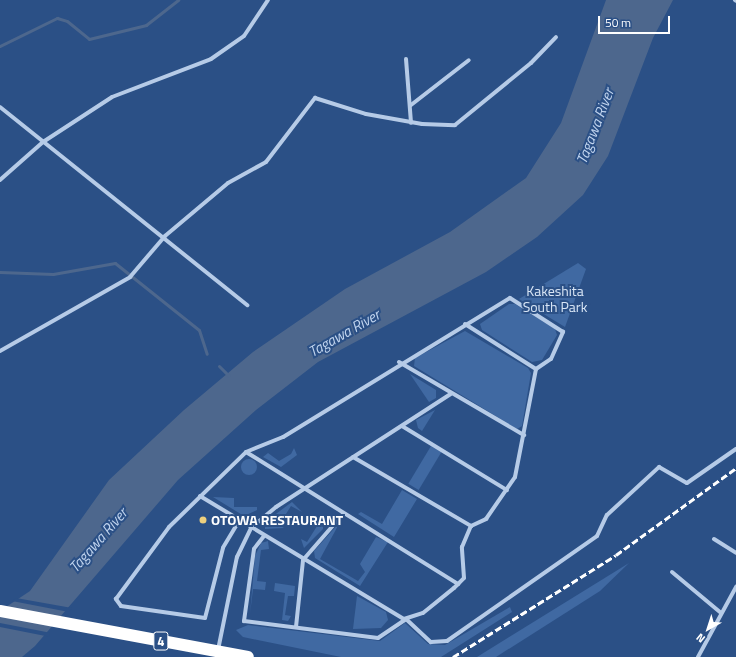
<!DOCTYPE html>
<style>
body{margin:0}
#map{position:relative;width:736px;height:657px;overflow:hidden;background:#2b5086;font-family:"Titillium Web",sans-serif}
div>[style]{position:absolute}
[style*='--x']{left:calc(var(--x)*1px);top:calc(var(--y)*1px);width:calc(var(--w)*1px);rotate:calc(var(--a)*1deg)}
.green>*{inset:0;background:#4069a2;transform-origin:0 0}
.round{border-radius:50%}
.water>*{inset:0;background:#4d678d}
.pier>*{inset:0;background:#2b5086;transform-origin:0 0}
.stream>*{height:3px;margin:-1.5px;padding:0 1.5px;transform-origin:1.5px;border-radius:1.5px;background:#4d678d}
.street>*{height:4px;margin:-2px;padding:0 2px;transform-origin:2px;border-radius:2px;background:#b6cbe7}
.highway>*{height:12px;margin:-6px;padding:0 6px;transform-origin:6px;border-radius:6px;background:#fff}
.rail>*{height:3px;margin-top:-1.5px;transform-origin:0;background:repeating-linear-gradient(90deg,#fff 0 7px,transparent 0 10px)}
.dots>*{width:11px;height:11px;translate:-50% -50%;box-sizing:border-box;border:2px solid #2b5086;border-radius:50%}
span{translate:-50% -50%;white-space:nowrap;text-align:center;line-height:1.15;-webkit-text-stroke:4px #2b5086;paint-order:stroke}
.shield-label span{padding:1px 3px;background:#2b5086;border:1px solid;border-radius:3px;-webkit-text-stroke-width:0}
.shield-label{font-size:13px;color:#fff;font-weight:700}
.park-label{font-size:14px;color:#d9e6f6}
.poi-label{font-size:14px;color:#fff;font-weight:700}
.left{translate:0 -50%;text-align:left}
.water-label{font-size:15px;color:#c2d5ef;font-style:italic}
.north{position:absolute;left:688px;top:609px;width:40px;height:40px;-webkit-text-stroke:3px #2b5086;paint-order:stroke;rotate:219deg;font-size:11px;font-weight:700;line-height:16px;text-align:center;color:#fff}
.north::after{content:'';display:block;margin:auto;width:14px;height:18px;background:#fff;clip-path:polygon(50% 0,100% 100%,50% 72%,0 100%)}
.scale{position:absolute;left:598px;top:16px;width:72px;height:18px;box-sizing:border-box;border:2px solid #fff;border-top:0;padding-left:5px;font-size:12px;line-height:14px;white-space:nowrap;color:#fff;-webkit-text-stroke:3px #2b5086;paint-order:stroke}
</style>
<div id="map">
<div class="green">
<div style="clip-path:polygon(578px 263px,586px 269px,565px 327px,519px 299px)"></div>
<div style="clip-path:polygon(509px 304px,515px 304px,555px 329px,557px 335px,542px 360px,532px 362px,482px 330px,480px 324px)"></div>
<div style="clip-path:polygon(465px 331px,528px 368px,531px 373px,522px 426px,517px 429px,414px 366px,415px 358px)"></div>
<div style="clip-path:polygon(410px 374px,436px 390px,436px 398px,429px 402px)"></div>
<div style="clip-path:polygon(435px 410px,422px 431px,418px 428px,416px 420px)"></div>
<div style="left:431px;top:446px;width:12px;height:44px;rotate:31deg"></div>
<div style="clip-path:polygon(294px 448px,297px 455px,281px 467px,263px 457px,268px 453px,279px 461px,291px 454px)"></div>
<div class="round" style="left:241px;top:459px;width:16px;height:16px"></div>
<div style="clip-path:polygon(402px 490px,417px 499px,394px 537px,358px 514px,361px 512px,382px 524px)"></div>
<div style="clip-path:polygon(213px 497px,234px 498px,234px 507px,257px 507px,257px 510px,244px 516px)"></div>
<div style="clip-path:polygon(292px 502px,302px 512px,291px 506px,279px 525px,284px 528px,265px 529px,265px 522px)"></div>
<div style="clip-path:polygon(311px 514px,323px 521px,323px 529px,304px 548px,301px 539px,307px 542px,319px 523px,309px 517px)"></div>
<div style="clip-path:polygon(340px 522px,320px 559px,358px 581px,365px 572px,360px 564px,376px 537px,388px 542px,360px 586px,315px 558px,314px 551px)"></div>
<div style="clip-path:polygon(268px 541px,269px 549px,261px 550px,257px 581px,266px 582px,265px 590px,253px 589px,250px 614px,255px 556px,261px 543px)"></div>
<div style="clip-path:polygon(629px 563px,600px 591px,496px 657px,477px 657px)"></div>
<div style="clip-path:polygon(275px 583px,295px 586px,294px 596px,288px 596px,285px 615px,291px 616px,288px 621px,282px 620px,285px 593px,274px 591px)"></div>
<div style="clip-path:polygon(357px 596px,386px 612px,388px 620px,381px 628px,353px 629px)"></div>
<div style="clip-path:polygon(510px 607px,512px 612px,441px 657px,341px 657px,243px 637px,236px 630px,248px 625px,380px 641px,405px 623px,428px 644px,445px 645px)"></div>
</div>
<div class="water">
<div style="clip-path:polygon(606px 0,673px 0,653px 38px,608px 156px,583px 195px,537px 237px,486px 272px,318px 362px,256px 410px,178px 480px,35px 646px,22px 657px,0 657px,0 611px,30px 591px,109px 480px,184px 410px,253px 352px,345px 289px,450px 232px,526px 178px,561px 123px)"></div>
</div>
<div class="pier">
<div style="clip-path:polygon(16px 598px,72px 608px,69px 612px,12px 601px)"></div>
<div style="left:0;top:623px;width:51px;height:4px;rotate:11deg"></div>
</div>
<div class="stream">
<div style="--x:0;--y:46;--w:64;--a:-26.2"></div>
<div style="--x:57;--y:18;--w:10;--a:17"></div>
<div style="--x:67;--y:21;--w:28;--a:39"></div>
<div style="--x:89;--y:39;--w:59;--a:-13.8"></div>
<div style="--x:146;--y:25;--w:41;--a:-38"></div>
<div style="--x:0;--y:272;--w:53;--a:2.2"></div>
<div style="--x:53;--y:274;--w:63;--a:-10.1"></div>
<div style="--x:115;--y:263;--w:107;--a:38.6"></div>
<div style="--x:199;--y:330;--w:25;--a:72"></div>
<div style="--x:219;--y:366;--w:14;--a:45"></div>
</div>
<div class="street">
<div style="--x:735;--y:0;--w:1;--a:45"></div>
<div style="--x:406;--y:59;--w:64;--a:85.5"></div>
<div style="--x:411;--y:105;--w:73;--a:-37.8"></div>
<div style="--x:0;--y:107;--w:317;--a:38.7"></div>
<div style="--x:0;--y:180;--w:57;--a:-41.5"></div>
<div style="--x:43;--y:142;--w:82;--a:-33.1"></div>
<div style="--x:112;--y:97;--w:106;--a:-21"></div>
<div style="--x:211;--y:59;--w:40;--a:-34.9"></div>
<div style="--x:244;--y:36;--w:43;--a:-56.3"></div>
<div style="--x:465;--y:324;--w:84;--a:32.4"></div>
<div style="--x:0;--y:351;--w:150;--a:-29.6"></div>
<div style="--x:130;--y:277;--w:54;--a:-49.5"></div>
<div style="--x:165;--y:236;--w:82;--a:-40.1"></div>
<div style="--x:228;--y:183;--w:43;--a:-28.9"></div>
<div style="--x:266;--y:162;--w:81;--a:-52.6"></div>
<div style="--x:315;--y:98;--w:53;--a:17.4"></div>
<div style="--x:366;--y:114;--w:57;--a:10.1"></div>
<div style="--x:422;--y:124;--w:33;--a:2"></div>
<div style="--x:455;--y:125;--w:98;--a:-39.2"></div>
<div style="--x:531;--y:63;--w:36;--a:-46"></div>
<div style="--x:399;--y:362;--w:145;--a:30.3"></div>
<div style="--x:402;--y:426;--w:123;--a:31.4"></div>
<div style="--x:353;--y:457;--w:137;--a:30.3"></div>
<div style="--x:200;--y:496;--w:238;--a:31.1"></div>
<div style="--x:404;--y:619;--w:20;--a:-18"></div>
<div style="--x:423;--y:613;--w:40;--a:-39"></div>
<div style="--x:454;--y:588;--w:14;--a:-45"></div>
<div style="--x:464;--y:578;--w:31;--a:-94"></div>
<div style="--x:462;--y:547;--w:23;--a:-67"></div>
<div style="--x:471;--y:526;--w:17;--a:-25"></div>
<div style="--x:486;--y:519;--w:51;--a:-55.4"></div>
<div style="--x:515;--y:477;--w:110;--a:-79"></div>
<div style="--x:536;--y:369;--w:18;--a:-34"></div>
<div style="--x:551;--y:359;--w:30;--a:-66"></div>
<div style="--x:563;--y:332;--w:63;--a:-147.3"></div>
<div style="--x:510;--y:298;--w:266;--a:148.5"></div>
<div style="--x:283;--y:437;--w:40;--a:158"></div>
<div style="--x:246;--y:452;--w:250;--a:31.9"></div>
<div style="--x:239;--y:521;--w:31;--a:121"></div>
<div style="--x:223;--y:548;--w:72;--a:104.4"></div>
<div style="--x:205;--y:618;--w:85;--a:-171.9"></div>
<div style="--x:121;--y:606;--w:9;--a:-126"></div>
<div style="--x:116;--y:599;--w:89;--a:-53.6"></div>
<div style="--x:169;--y:527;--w:107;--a:-44.2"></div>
<div style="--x:264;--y:536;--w:16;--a:128"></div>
<div style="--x:254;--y:549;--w:73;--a:97.9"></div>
<div style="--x:244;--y:621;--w:135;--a:7.2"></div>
<div style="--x:378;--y:638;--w:34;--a:-34"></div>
<div style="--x:406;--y:619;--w:34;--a:43"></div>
<div style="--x:431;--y:642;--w:16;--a:-4"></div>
<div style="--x:447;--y:641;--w:183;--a:-35"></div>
<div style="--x:597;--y:536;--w:23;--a:-65"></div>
<div style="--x:607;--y:515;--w:71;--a:-42.7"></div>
<div style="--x:659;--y:467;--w:32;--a:30"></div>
<div style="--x:687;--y:483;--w:60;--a:-34.8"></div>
<div style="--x:714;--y:539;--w:26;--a:32"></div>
<div style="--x:672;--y:572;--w:64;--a:39.9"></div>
<div style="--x:296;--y:627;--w:67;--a:-84"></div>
<div style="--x:303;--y:560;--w:61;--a:-49"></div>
<div style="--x:218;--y:650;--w:95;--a:-78.5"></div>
<div style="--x:237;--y:557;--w:32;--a:-64"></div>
<div style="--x:251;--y:528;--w:33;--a:-40"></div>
<div style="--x:276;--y:507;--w:208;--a:-32.9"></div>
<div style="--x:698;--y:657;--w:80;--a:-61.5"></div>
</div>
<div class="highway">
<div style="--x:0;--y:611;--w:252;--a:10.5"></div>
</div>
<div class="rail">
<div style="--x:453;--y:657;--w:192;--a:-32"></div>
<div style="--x:616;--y:555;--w:148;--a:-35.9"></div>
</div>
<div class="dots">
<div style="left:203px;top:520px;background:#edd07e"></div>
</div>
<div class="shield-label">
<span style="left:161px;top:641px">4</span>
</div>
<div class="park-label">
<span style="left:555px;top:299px">Kakeshita<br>South Park</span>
</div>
<div class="poi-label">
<span class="left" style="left:211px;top:520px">OTOWA RESTAURANT</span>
</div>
<div class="water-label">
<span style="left:595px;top:126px;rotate:-69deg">Tagawa River</span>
<span style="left:344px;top:333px;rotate:-30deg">Tagawa River</span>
<span style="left:98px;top:540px;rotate:-49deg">Tagawa River</span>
</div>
<div class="north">N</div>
<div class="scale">50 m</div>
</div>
